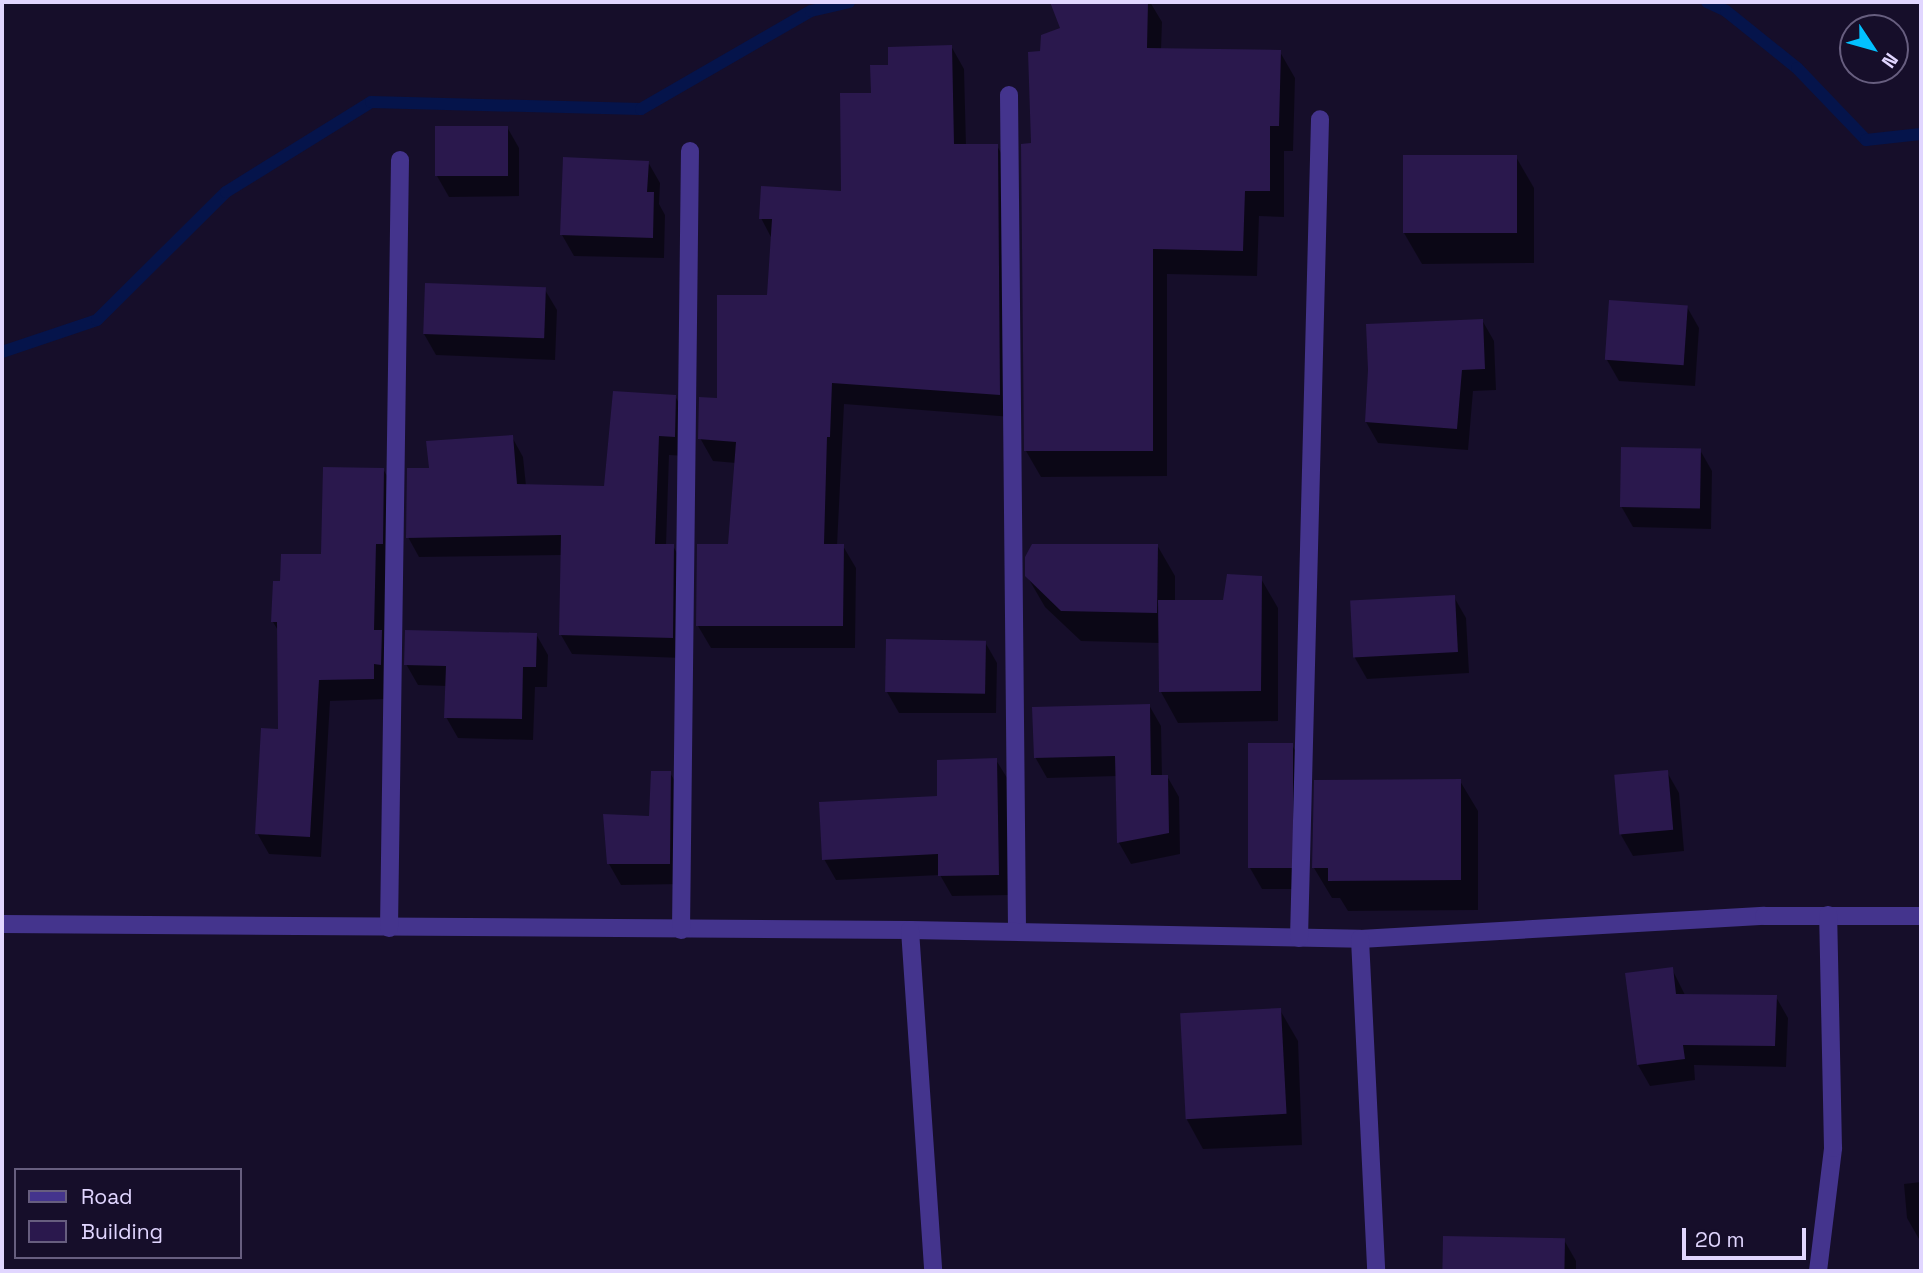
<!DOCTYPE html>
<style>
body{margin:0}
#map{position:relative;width:1923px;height:1273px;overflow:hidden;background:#160e2a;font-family:"Space Grotesk",sans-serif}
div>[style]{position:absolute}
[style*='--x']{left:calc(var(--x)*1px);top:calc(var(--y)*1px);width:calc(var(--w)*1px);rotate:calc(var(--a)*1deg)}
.shadow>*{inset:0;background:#0007}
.stream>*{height:12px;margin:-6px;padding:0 6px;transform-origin:6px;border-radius:6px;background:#05144b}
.building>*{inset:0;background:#2a184d;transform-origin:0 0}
.minor>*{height:18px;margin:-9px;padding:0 9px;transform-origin:9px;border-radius:9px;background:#44348d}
span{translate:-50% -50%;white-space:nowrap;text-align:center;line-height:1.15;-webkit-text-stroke:7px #160e2a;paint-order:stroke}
.frame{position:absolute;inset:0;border:4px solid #e1d6ff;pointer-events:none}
.legend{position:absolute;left:14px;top:1168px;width:228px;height:91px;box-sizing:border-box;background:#160e2a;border:2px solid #675e7f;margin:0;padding:9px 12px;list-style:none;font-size:21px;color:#e1d6ff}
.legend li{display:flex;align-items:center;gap:14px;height:35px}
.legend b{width:35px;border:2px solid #675e7f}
.north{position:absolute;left:1839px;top:14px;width:70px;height:70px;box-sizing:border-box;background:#160e2a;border:2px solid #675e7f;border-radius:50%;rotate:126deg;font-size:19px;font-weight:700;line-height:28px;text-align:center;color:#e1d6ff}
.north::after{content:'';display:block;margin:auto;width:24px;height:32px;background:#02c1ff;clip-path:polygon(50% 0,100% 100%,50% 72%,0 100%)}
.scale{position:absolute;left:1682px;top:1228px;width:124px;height:32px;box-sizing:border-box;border:4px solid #e1d6ff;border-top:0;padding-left:9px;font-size:21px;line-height:24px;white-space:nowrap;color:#e1d6ff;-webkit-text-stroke:5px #160e2a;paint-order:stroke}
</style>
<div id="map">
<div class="shadow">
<div style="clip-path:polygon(1052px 2px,1118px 2px,1120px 7px,1133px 2px,1150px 2px,1162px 22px,1161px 50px,1280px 52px,1295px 78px,1293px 151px,1284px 151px,1284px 217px,1259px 216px,1257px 276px,1167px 274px,1167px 476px,1041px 477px,1026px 451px,1033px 145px,1041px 53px,1062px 29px)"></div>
<div style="clip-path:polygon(951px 46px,964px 69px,966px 146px,997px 146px,1010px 168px,1012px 417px,844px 404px,837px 546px,843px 546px,856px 568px,855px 648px,711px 648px,698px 626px,730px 546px,736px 463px,713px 461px,700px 438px,769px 297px,772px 239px,761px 218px,843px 193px,873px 95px,890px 66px)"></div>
<div style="clip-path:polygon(507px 127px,519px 148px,519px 196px,449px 197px,437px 176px)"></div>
<div style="clip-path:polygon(1516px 157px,1534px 188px,1534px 263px,1422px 264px,1404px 233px)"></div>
<div style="clip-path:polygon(648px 162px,660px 183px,659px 204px,665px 215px,664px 258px,574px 256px,562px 235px)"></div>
<div style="clip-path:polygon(545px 290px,557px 310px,555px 360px,436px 355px,424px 334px)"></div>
<div style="clip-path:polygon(1687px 307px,1699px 328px,1695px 386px,1619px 381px,1607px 360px)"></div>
<div style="clip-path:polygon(1482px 320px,1494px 341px,1496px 390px,1473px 391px,1468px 450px,1378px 443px,1366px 422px)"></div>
<div style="clip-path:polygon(675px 396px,686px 416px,686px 456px,669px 455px,666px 546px,673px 546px,684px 566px,683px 658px,572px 654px,561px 635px,562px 555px,419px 557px,408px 537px,430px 470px,512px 437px,523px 457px,526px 486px,606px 488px)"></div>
<div style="clip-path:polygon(1700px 450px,1712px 471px,1711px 529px,1633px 527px,1621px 506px)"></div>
<div style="clip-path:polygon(383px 469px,395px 490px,385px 699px,330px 701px,321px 857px,269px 854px,257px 833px,280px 730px,279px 632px,273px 622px,282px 583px,323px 556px)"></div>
<div style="clip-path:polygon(1157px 545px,1175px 576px,1175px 601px,1224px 601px,1260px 577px,1278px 608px,1278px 721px,1178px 723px,1161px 692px,1160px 643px,1081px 641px,1045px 607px,1027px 576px)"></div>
<div style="clip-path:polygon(1454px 597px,1466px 618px,1469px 673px,1367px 679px,1355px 658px,1351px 603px)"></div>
<div style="clip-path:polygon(536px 634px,548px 655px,547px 687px,535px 687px,533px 740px,458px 738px,446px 717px,447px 686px,418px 685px,406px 664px)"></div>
<div style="clip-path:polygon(985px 642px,997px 663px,996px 713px,899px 713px,887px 692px)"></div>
<div style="clip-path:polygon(1149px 705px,1161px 726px,1162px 777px,1167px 776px,1179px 797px,1180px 854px,1131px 864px,1119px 843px,1117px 776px,1047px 778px,1035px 757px)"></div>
<div style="clip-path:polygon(1292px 745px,1304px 766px,1301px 889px,1262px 889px,1250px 868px)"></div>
<div style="clip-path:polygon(996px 760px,1009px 781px,1010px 895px,952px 896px,940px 875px,836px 880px,824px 859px,939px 797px)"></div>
<div style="clip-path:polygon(1667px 772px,1679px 793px,1684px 851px,1633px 856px,1621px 835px)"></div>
<div style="clip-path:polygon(670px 773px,683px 794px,681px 884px,621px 885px,609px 864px,651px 818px)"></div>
<div style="clip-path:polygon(1460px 781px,1478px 811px,1478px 910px,1348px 911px,1340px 898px,1332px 898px,1314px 868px)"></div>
<div style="clip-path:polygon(1672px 969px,1685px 995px,1776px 997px,1788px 1018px,1786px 1067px,1694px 1065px,1695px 1080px,1650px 1086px,1638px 1065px)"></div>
<div style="clip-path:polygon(1280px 1010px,1298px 1041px,1302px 1145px,1203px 1149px,1186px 1118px)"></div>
<div style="clip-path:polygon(1921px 1182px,1921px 1239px,1919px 1239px,1907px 1218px,1904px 1184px)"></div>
<div style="clip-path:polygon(1444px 1237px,1564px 1240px,1576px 1261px,1576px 1271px,1444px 1271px)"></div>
</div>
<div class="stream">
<div style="--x:1707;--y:2;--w:21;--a:25"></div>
<div style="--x:1726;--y:11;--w:91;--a:38.8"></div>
<div style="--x:1797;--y:68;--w:100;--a:46.2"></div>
<div style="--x:1866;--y:140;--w:55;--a:-6.2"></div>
<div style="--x:2;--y:352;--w:100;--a:-18.6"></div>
<div style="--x:97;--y:320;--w:182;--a:-44.8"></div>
<div style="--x:226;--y:192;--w:171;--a:-31.8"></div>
<div style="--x:371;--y:102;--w:270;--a:1.5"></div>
<div style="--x:641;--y:109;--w:196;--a:-30"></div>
<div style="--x:811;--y:11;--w:39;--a:-13"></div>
</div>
<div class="building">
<div style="clip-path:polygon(1050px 2px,1148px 2px,1147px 48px,1281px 50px,1279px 126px,1270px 126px,1270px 191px,1245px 191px,1243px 251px,1153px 249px,1153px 451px,1024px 451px,1021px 144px,1031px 143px,1028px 52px,1040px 51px,1041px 35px,1060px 28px)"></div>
<div style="clip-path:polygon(952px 45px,954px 144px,998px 144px,1000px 395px,832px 383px,830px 437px,827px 437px,824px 544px,844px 544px,843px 626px,696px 626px,697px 544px,728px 544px,736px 442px,698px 439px,699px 397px,717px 398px,717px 295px,767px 295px,772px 219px,759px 219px,761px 186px,841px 191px,840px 93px,871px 93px,870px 65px,888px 65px,888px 47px)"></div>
<div style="left:435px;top:126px;width:73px;height:50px"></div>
<div style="left:1517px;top:155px;width:78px;height:114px;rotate:90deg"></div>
<div style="clip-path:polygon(563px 157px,649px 161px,647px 192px,654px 192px,653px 238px,560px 235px)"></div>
<div style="left:425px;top:283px;width:121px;height:51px;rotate:2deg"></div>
<div style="left:1609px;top:300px;width:79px;height:60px;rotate:4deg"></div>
<div style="clip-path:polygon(1483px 319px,1485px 369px,1462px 370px,1457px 429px,1365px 422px,1368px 370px,1366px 324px)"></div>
<div style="clip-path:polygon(613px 391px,676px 395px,675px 437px,659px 436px,655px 544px,674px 544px,673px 638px,559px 635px,561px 535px,406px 538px,407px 468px,429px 468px,426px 441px,513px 435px,517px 484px,604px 486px)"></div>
<div style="left:1621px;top:447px;width:80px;height:60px;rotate:1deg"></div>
<div style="clip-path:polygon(323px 467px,384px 468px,383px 544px,376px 544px,374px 630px,382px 630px,381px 665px,374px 664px,374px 679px,319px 680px,310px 837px,255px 834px,261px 728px,278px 729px,277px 622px,271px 622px,273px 581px,280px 581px,281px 554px,321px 554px)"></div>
<div style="clip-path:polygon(1032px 544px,1158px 544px,1157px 613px,1061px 611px,1025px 576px,1025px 557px)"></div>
<div style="clip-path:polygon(1227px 574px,1262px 576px,1261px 691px,1159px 692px,1158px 600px,1223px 600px)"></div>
<div style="left:1455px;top:595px;width:57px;height:105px;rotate:87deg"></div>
<div style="clip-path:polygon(405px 630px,537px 633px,536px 667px,523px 667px,522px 719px,444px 718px,446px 666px,404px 665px)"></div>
<div style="left:886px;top:639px;width:100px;height:53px;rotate:1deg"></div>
<div style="clip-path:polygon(1150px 704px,1151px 775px,1168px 775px,1169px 833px,1117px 843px,1115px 756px,1034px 758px,1032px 707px)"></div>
<div style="left:1248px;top:743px;width:45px;height:125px"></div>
<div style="clip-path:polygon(997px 758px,999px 875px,938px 876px,938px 854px,822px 860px,819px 802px,937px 796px,937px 760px)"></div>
<div style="left:1668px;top:770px;width:60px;height:54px;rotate:85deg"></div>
<div style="clip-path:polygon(651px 771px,671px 771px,670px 864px,607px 864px,603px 814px,649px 816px)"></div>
<div style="clip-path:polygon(1461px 779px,1461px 880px,1328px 881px,1328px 868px,1312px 868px,1314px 780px)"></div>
<div style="clip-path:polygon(1673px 967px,1676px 994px,1777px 995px,1775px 1046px,1683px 1045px,1685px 1059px,1637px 1065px,1625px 973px)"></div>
<div style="left:1281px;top:1008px;width:106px;height:101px;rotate:87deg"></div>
<div style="left:1443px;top:1236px;width:122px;height:35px;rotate:1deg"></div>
</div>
<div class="minor">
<div style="--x:1009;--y:95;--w:836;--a:89.45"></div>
<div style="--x:2;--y:924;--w:908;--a:0.38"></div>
<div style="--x:910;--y:930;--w:450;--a:1.1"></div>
<div style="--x:1360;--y:939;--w:405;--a:-3.3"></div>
<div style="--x:1764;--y:916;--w:157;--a:0"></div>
<div style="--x:389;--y:928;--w:768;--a:-89.18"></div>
<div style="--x:681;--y:930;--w:779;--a:-89.34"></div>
<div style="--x:910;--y:930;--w:342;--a:86.1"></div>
<div style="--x:1299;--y:938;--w:819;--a:-88.53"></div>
<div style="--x:1360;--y:939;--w:332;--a:87.2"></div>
<div style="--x:1818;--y:1271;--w:124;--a:-83"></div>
<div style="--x:1833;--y:1148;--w:233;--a:-91.2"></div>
</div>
<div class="frame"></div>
<ul class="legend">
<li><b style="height:9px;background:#44348d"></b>Road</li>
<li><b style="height:19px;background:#2a184d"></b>Building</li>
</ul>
<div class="north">N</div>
<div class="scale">20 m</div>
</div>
